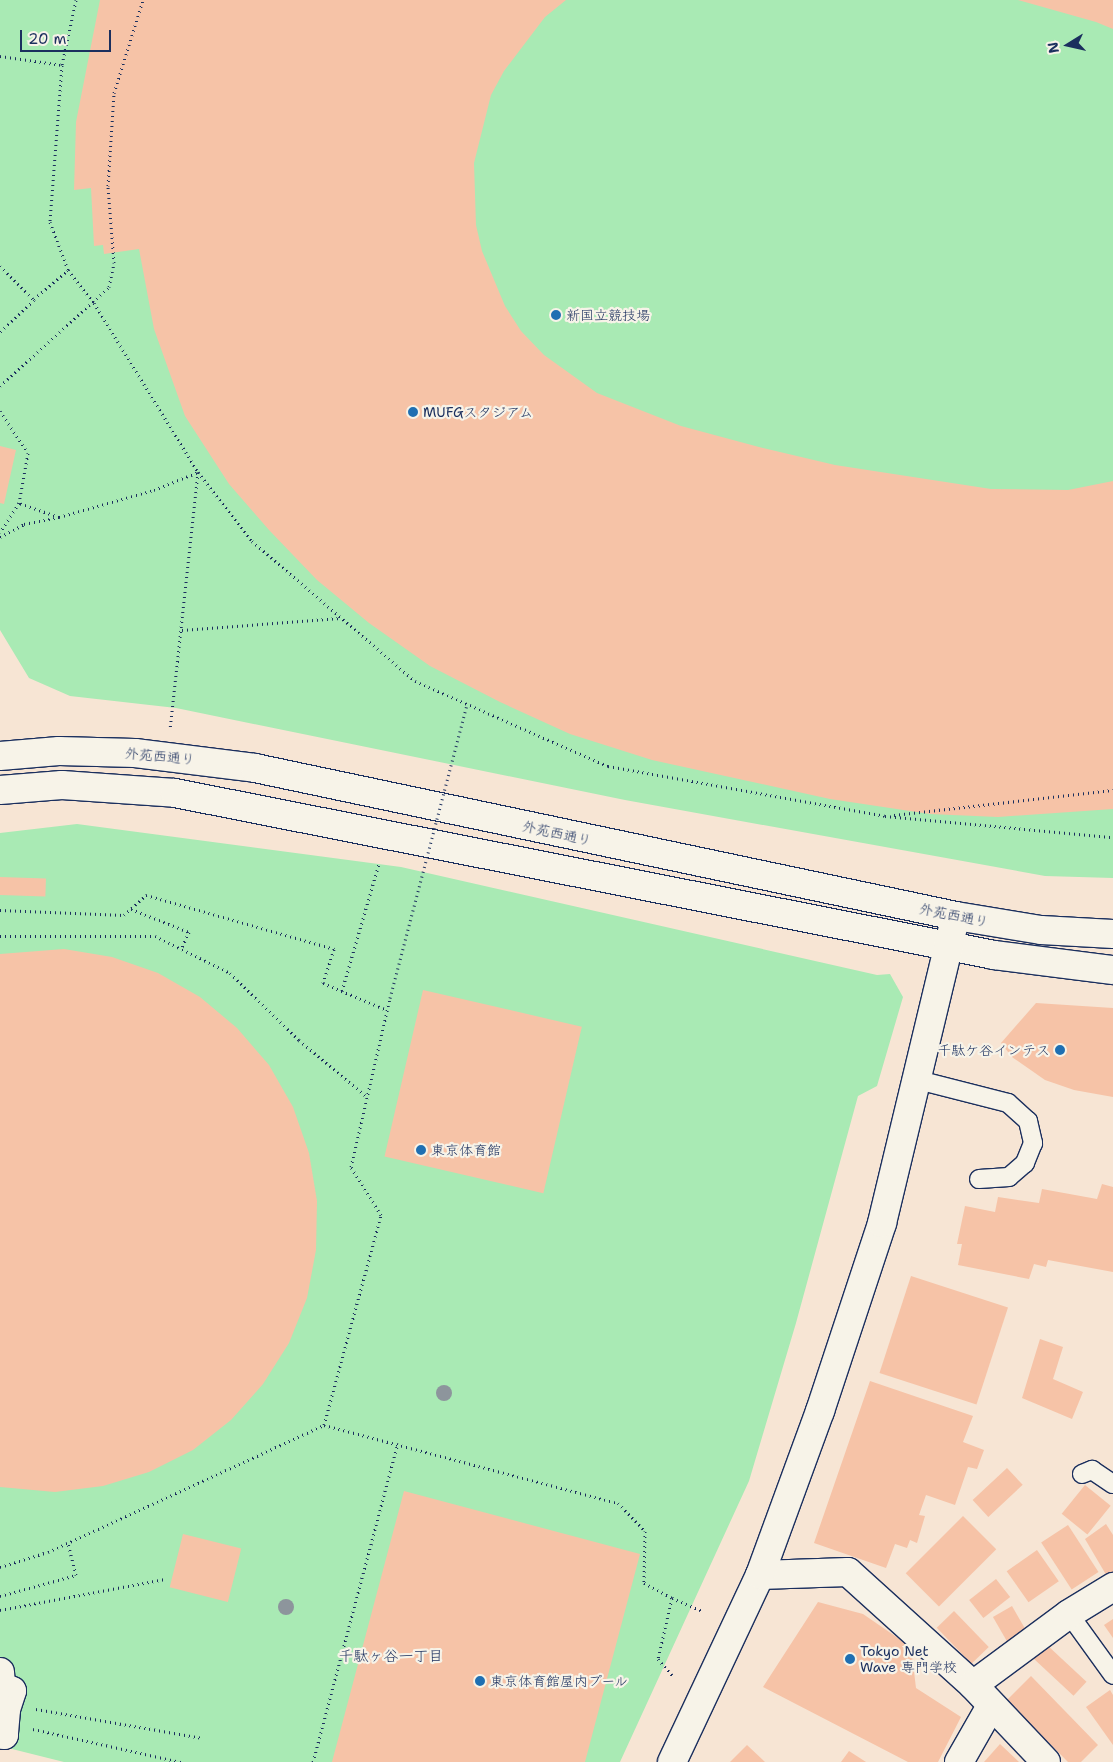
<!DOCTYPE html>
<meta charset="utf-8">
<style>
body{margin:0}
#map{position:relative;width:1113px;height:1762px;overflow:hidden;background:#f7e5d4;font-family:"Shantell Sans","Klee One",sans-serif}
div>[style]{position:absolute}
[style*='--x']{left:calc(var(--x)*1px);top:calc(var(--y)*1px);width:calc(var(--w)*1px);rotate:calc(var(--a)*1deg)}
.green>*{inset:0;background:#a9eab4}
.building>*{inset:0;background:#f6c3a7;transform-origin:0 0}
.path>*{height:3px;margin-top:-1.5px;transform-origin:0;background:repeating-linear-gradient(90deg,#1b2f5e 0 1px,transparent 0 5px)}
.roads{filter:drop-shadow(1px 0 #1b2f5e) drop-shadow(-1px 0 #1b2f5e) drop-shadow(0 1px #1b2f5e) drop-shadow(0 -1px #1b2f5e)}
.lane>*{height:18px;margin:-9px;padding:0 9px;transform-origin:9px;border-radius:9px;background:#f7f3e8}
.street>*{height:28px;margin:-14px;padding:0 14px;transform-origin:14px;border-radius:14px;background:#f7f3e8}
.secondary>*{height:28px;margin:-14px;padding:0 14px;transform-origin:14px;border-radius:14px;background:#f7f3e8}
.path-bridge>*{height:3px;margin-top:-1.5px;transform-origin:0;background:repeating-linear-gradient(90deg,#1b2f5e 0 1px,transparent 0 5px)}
.trees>*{width:16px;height:16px;margin:-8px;border-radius:50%;background:#8d959c}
.dots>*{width:14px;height:14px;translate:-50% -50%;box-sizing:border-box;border:2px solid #f7f3e8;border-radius:50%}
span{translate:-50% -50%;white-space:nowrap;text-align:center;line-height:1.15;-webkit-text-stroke:4.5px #f7f3e8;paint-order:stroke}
.poi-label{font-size:14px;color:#1b2f5e}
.left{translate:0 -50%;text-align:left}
.right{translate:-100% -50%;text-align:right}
.street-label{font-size:14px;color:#1b2f5e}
.neighbourhood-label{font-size:15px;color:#1b2f5e}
.north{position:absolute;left:1043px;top:20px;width:50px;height:50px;-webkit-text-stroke:4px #f7f3e8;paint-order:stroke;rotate:260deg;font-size:14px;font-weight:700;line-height:20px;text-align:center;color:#1b2f5e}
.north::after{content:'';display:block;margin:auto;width:18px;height:22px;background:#1b2f5e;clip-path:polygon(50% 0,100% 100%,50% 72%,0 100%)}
.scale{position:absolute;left:20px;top:30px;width:91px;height:22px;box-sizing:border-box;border:2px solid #1b2f5e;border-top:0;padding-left:6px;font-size:15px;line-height:18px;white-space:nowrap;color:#1b2f5e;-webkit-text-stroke:4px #f7f3e8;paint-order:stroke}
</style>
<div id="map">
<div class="green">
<div style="clip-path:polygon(0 0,1113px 0,1113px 878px,1045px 876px,625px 800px,176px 708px,70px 696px,29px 678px,0 630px)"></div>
<div style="clip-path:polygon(77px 824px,401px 867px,877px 975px,890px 974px,903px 997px,877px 1086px,858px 1096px,796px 1323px,749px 1481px,620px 1762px,64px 1762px,0 1746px,0 833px)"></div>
</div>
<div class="building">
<div style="clip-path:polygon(100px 0,566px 0,545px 17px,504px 71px,491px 95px,474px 163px,476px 225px,482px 251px,505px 306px,521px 331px,544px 355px,597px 393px,681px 426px,759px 447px,835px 465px,991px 489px,1068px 490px,1113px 481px,1113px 809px,998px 817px,930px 814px,830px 799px,652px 760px,570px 734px,500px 702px,430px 666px,369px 623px,317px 580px,269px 530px,229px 484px,185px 416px,154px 329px,139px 249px,104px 254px,103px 245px,94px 246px,91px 188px,74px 190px,76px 122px)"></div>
<div style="clip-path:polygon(1018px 0,1113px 0,1113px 29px,1096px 22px)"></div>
<div style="clip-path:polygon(0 446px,16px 450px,4px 504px,0 503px)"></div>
<div style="left:0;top:877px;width:46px;height:18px;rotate:2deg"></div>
<div style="clip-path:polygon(64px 949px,112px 957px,158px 973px,200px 997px,237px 1028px,269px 1065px,293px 1107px,309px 1153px,317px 1201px,316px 1250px,307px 1298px,289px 1343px,263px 1384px,231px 1420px,193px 1450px,149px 1472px,103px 1486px,55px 1492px,0 1487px,0 954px)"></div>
<div style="left:423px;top:990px;width:163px;height:171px;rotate:13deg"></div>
<div style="clip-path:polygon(1036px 1003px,1113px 1008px,1113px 1097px,1074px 1090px,1045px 1080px,1012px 1057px,1001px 1043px)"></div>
<div style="clip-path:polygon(1102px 1184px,1113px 1187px,1113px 1272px,1048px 1260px,1046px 1267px,1034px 1264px,1029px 1279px,958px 1265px,962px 1244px,957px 1244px,965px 1206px,995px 1212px,998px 1197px,1039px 1203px,1042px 1189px,1097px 1199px)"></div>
<div style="left:911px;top:1276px;width:102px;height:102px;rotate:18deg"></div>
<div style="clip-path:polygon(1040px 1339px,1063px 1347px,1053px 1379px,1083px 1392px,1072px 1419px,1022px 1398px)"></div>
<div style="clip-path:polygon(870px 1381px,973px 1416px,963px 1442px,984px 1450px,977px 1469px,968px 1467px,955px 1505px,926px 1495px,919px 1515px,925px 1516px,917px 1543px,910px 1540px,907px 1548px,895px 1544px,886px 1568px,814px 1543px)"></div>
<div style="left:1007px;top:1468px;width:23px;height:47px;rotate:47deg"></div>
<div style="left:1085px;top:1485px;width:33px;height:37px;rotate:39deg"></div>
<div style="clip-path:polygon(404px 1491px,640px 1554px,585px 1762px,332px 1762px)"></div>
<div style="left:963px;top:1516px;width:47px;height:81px;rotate:45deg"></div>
<div style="clip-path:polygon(1106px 1524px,1113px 1535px,1113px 1575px,1108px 1578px,1085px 1539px)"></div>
<div style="left:1068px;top:1525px;width:56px;height:32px;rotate:57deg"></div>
<div style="left:183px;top:1534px;width:60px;height:55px;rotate:14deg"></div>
<div style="left:1037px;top:1550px;width:38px;height:37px;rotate:55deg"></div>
<div style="left:996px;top:1579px;width:23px;height:34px;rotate:52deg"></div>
<div style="clip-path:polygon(818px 1602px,863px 1614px,911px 1647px,916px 1688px,961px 1717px,938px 1762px,908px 1762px,763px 1687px)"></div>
<div style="left:1012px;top:1606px;width:34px;height:22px;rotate:60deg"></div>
<div style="left:954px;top:1611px;width:50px;height:24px;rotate:46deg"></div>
<div style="clip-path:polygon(1113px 1619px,1113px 1638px,1104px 1625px)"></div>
<div style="left:1047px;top:1645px;width:54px;height:19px;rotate:43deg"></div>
<div style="clip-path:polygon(1031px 1676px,1098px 1745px,1081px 1762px,1068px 1762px,1007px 1700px)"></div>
<div style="clip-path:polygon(1110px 1690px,1113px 1695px,1113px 1745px,1086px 1707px)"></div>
<div style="clip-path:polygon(1000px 1744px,1019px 1762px,984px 1762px)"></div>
<div style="clip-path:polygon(747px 1745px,765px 1762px,730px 1762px)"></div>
<div style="clip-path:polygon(849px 1751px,866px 1762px,841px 1762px)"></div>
</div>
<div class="path">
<div style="--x:76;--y:0;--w:66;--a:102.2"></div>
<div style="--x:62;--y:65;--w:157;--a:94.4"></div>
<div style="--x:50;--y:222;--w:51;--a:69.4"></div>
<div style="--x:68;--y:270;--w:42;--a:51.8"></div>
<div style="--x:94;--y:303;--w:198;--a:58.4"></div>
<div style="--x:198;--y:472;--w:88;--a:52"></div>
<div style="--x:252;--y:541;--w:215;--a:40.7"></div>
<div style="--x:415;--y:681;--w:211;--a:23.8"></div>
<div style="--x:608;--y:766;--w:281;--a:10.2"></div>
<div style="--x:885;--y:816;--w:229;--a:5.3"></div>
<div style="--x:0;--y:56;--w:63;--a:8.3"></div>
<div style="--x:0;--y:266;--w:48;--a:45"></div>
<div style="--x:34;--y:300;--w:47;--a:136.7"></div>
<div style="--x:34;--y:299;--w:45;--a:-40.5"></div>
<div style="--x:0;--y:386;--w:147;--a:-42.2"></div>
<div style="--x:109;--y:287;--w:25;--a:-78"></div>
<div style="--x:114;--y:263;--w:77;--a:-94.5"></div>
<div style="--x:108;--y:186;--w:93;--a:-86.3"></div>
<div style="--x:114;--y:93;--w:97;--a:-72.7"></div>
<div style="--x:0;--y:411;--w:50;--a:56.3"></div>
<div style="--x:28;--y:453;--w:51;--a:100.2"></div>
<div style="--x:19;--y:503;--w:35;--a:123"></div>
<div style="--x:59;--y:517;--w:99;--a:-15.9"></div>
<div style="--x:154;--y:490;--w:48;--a:-22.2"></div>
<div style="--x:198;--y:472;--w:259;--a:96.2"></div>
<div style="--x:0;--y:537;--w:27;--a:-28"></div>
<div style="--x:24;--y:524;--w:36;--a:-11"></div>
<div style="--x:59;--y:517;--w:42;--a:-160.7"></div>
<div style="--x:182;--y:630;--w:159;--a:-4.3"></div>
<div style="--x:894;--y:815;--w:220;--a:-6.5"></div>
<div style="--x:131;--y:909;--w:62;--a:21.6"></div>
<div style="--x:189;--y:932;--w:19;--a:115"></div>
<div style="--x:0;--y:910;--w:124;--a:2.3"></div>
<div style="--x:124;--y:915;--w:30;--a:-42"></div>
<div style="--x:146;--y:895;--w:196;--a:16"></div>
<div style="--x:334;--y:949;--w:36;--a:108"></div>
<div style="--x:323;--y:983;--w:69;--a:22.9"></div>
<div style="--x:0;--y:936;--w:155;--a:0"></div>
<div style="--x:155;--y:936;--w:84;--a:26.3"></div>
<div style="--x:230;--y:973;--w:96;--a:44.2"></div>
<div style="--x:299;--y:1040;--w:89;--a:40"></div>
<div style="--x:342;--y:991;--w:132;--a:-73.8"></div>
<div style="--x:324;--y:1425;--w:304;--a:14.9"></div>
<div style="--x:618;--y:1503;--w:39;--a:46"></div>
<div style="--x:645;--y:1531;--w:52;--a:91.1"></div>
<div style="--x:644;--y:1583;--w:32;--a:28"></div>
<div style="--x:672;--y:1598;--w:63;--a:102.9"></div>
<div style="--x:658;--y:1659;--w:23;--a:49"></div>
<div style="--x:0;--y:1567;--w:50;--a:-17.4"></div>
<div style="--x:48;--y:1552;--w:304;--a:-24.7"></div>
<div style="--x:324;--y:1425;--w:218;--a:-74.8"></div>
<div style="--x:381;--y:1215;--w:57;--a:-122"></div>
<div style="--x:351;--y:1167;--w:173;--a:-77"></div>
<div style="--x:0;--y:1596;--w:79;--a:-15.4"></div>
<div style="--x:76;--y:1575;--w:33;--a:-104"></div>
<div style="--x:672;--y:1598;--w:34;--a:23"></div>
<div style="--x:0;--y:1610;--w:168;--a:-10.6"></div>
<div style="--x:36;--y:1709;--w:169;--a:9.9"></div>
<div style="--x:33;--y:1729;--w:152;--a:12.6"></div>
<div style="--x:313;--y:1762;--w:330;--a:-75.1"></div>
</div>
<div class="roads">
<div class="lane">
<div style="--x:918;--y:1080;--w:93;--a:14.3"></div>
<div style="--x:1008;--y:1103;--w:27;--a:42"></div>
<div style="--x:1028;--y:1121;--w:23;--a:77"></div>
<div style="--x:1033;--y:1143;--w:22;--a:112"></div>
<div style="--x:1025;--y:1163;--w:21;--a:139"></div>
<div style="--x:1009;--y:1177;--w:30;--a:176"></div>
<div style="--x:1082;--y:1474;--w:11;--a:-22"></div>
<div style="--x:1092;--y:1470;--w:25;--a:34"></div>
<div style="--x:1069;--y:1614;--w:75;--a:54.2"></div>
</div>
<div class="street">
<div style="--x:760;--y:1575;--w:88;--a:-2"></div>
<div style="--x:848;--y:1572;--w:169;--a:42.1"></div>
<div style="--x:973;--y:1685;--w:106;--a:46.5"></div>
<div style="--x:0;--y:1672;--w:14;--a:86"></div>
<div style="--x:1;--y:1686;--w:12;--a:24"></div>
<div style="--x:12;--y:1691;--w:20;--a:108"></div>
<div style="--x:6;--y:1710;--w:25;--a:95"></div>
<div style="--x:4;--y:1735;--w:4;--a:-166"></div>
<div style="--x:973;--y:1685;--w:119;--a:-36.5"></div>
<div style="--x:1069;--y:1614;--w:52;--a:-31.5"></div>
<div style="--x:959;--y:1762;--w:64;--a:-60.3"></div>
</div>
<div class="secondary">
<div style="--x:0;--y:756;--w:59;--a:-4.8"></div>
<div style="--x:59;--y:751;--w:76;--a:1.5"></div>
<div style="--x:135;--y:753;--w:121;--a:7.1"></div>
<div style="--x:255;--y:768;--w:716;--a:11.92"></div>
<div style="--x:956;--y:916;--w:86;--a:9.4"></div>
<div style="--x:1041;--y:930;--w:72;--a:3.2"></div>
<div style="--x:0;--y:790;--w:62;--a:-4.6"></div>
<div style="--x:62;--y:785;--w:113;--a:4"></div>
<div style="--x:175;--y:793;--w:835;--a:11.19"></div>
<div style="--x:994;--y:955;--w:120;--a:7.2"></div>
<div style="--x:672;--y:1762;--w:207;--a:-64.8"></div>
<div style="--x:760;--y:1575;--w:175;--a:-69.9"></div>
<div style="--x:820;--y:1411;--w:198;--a:-71.7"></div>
<div style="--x:882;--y:1223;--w:304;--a:-76.5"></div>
</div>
</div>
<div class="path-bridge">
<div style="--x:390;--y:998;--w:303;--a:-75.3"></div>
</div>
<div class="trees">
<div style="left:444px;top:1393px"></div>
<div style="left:286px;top:1607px"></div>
</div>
<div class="dots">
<div style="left:556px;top:315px;background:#1f6fb2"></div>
<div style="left:413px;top:412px;background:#1f6fb2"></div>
<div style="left:1060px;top:1050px;background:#1f6fb2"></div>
<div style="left:421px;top:1150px;background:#1f6fb2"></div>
<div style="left:850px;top:1659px;background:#1f6fb2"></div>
<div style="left:480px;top:1681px;background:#1f6fb2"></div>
</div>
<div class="poi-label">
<span class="left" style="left:566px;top:315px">新国立競技場</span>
<span class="left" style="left:423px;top:412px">MUFGスタジアム</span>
<span class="right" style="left:1050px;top:1050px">千駄ケ谷インテス</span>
<span class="left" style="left:431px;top:1150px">東京体育館</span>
<span class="left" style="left:860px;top:1659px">Tokyo Net<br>Wave 専門学校</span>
<span class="left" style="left:490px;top:1681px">東京体育館屋内プール</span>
</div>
<div class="street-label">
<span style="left:160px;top:756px;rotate:5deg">外苑西通り</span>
<span style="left:557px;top:833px;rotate:12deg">外苑西通り</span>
<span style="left:954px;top:915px;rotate:11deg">外苑西通り</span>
</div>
<div class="neighbourhood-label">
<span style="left:391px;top:1657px">千駄ヶ谷一丁目</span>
</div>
<div class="north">N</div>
<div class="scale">20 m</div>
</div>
